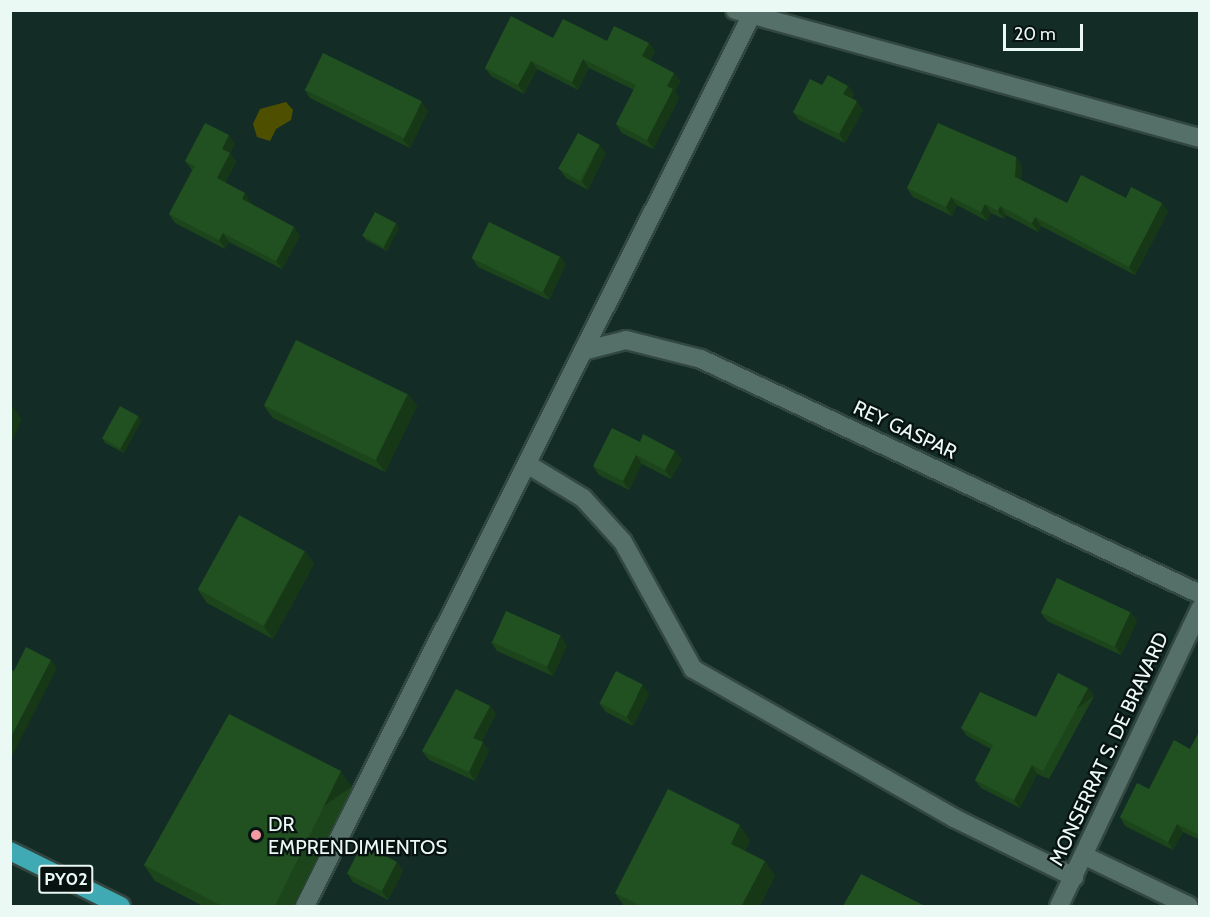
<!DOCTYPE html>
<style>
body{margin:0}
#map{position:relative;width:1210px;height:917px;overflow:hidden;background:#132d26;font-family:Cabin,sans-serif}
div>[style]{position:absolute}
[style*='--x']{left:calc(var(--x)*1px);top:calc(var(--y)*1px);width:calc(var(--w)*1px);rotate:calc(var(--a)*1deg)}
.forest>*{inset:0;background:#4e5000}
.roads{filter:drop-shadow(2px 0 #334741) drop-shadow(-2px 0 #334741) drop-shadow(0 2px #334741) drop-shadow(0 -2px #334741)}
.street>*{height:18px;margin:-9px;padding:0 9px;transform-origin:9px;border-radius:9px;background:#557068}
.primary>*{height:18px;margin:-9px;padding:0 9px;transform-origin:9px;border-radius:9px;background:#40aab4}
.wall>*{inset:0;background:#1c451c}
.shaded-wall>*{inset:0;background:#173817;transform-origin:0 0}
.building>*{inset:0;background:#215021;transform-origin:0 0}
.dots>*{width:16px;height:16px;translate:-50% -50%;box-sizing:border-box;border:3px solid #081210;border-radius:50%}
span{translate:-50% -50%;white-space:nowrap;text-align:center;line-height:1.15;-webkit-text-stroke:4.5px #081210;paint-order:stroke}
.shield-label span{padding:2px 4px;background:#081210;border:2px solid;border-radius:4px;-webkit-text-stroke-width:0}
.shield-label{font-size:18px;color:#eaf9f4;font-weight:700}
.street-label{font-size:20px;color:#eaf9f4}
.poi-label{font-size:20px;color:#eaf9f4}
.left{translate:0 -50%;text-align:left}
.frame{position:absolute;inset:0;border:12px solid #eaf9f4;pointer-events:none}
.scale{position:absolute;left:1003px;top:24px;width:80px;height:27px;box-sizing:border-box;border:3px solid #eaf9f4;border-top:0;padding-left:8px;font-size:18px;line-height:21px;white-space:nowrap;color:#eaf9f4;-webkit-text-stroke:4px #081210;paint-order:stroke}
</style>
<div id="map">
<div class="forest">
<div style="clip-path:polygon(286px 102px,293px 110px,291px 120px,276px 129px,270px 141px,257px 137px,253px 124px,260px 109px)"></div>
</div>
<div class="roads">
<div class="street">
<div style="--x:735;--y:10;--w:482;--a:15.4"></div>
<div style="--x:583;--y:351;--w:44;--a:-14.3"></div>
<div style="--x:626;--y:340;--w:77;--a:14.2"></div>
<div style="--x:701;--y:359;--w:552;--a:25.22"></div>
<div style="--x:527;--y:464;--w:66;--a:31.3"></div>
<div style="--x:583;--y:498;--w:59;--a:47.7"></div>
<div style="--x:623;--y:542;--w:145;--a:61.1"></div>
<div style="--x:693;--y:669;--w:301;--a:29.7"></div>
<div style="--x:954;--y:818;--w:134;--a:26.2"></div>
<div style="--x:1085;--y:856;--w:115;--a:25.7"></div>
<div style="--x:305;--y:906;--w:1002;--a:-63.38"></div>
<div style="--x:1059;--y:906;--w:329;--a:-64.6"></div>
</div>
<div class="primary">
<div style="--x:10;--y:851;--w:124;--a:26.4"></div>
</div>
</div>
<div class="wall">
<div style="clip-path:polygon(553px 38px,649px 43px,655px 51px,650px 60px,674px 73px,680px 81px,675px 91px,679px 98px,653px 149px,622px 133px,616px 124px,634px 90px,589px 68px,578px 90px,537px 69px,524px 94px,491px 76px,485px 68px)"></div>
<div style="clip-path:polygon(822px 85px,848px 86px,854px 94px,852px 98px,863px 110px,845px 143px,799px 120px,793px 112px)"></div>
<div style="clip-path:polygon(304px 89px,428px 111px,410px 148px,310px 98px)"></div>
<div style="clip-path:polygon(235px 144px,230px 153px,236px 162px,225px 183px,251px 202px,250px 203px,294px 227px,300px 236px,282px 269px,229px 242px,225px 249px,175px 223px,169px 214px,192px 170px,185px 161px)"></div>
<div style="clip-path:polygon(606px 153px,588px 190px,566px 178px,560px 170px)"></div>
<div style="clip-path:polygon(1016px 157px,1022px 166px,1021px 180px,1067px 203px,1126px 198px,1162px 203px,1168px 212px,1135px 275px,1041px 226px,1038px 232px,1006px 215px,1004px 219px,991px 213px,987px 221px,957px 205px,952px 216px,913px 197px,907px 188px)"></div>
<div style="clip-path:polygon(399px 228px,387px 251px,366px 240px,363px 236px)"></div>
<div style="clip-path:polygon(472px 258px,566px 264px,549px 300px,478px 267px)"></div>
<div style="clip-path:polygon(408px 394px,417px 406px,385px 472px,273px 418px,264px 406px)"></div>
<div style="clip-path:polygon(138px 416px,141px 421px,124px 453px,105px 443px,102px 438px)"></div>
<div style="clip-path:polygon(640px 442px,682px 459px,671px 479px,642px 464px,629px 490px,599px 475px,593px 466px)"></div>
<div style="clip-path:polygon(305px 551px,314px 564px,273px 639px,207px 603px,198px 590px)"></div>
<div style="clip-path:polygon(1130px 612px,1137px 621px,1121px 655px,1047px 621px,1041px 613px)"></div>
<div style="clip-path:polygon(491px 642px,567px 645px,553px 676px,497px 651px)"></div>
<div style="clip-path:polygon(1088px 688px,1094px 696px,1049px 779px,1037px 774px,1020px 808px,981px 788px,975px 780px,991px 749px,967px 736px,961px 728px,1036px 717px)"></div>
<div style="clip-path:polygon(649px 694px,633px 726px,606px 712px,599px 703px)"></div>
<div style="clip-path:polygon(490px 706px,496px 714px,482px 741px,489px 751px,475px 781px,429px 760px,422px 751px)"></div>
<div style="clip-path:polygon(1200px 730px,1200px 840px,1183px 832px,1173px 850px,1125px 826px,1120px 817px,1190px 749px)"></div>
<div style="clip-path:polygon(352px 787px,294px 906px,203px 906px,155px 881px,144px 865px)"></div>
<div style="clip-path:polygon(750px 840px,745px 851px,765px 861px,775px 876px,760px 906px,624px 906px,615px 893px)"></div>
<div style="clip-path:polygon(397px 862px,403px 871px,388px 900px,353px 882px,347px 873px)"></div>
</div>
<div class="shaded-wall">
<div style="clip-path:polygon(649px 43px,655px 51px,648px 64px,642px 56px)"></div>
<div style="clip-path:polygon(583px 59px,589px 68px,578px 90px,572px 82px)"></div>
<div style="clip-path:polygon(531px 61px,537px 69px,524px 94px,518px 85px)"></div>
<div style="clip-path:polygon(674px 73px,680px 81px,675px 91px,679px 98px,653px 149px,647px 140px,667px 86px)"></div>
<div style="clip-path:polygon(848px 86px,854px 94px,849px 103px,843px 94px)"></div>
<div style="clip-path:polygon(857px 101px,863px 110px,845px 143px,839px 134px)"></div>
<div style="clip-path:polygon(422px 102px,428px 111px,410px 148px,403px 140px)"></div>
<div style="clip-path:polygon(229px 135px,235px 144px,230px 153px,236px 162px,223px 187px,217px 178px,222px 149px)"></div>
<div style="clip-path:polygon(600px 145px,606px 153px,588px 190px,582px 181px)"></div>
<div style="clip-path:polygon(1016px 157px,1022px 166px,1021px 185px,1015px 177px)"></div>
<div style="clip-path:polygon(245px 193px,251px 202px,248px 208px,242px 199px)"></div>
<div style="clip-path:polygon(951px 197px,957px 205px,952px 216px,946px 207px)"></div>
<div style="clip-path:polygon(1162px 203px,1168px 212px,1135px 275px,1129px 267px)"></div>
<div style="clip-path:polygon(985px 204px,991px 213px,987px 221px,981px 212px)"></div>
<div style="clip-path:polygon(1000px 206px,1006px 215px,1004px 219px,998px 211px)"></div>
<div style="clip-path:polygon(1035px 217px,1041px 226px,1038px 232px,1032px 223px)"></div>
<div style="clip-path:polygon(396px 223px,399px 228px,387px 251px,384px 247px)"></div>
<div style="clip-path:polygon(294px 227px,300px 236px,282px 269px,276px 261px)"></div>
<div style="clip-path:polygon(223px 233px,229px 242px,225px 249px,219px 240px)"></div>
<div style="clip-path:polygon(560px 256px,566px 264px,549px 300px,543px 291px)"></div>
<div style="clip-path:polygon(408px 394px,417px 406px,385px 472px,376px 460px)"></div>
<div style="clip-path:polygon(13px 407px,22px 419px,10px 445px,10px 413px)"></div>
<div style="clip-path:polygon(138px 416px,141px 421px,124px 453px,120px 448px)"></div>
<div style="clip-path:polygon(675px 451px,682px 459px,671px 479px,665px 470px)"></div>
<div style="clip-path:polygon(636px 455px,642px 464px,629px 490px,623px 481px)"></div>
<div style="clip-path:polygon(305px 551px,314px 564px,273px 639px,264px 627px)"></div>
<div style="clip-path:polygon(1130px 612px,1137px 621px,1121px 655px,1115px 646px)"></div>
<div style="clip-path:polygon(561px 636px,567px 645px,553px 676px,547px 668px)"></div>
<div style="clip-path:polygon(51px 660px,57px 668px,10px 760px,10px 739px)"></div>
<div style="clip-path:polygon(643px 685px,649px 694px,633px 726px,627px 717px)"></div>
<div style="left:1088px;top:688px;width:10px;height:94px;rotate:53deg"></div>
<div style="clip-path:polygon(490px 706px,496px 714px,479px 746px,473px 738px)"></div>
<div style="clip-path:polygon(483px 742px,489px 751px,475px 781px,469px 772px)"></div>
<div style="clip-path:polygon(1032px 765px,1037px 774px,1020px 808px,1014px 800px)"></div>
<div style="left:341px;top:771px;width:19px;height:150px;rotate:55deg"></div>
<div style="clip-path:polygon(1177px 824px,1183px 832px,1173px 850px,1168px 842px)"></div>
<div style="clip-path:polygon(740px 825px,750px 840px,741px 859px,731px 844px)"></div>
<div style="clip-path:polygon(765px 861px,775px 876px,760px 906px,743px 906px,742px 905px)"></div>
<div style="clip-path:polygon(397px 862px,403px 871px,388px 900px,382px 891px)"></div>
</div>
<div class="building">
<div style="clip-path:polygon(511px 16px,553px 38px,563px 19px,607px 41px,614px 26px,649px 43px,642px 56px,674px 73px,667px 86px,673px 89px,647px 140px,616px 124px,636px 85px,583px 59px,572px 82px,531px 61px,518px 85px,485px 68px)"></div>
<div style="left:323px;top:53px;width:110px;height:41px;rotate:26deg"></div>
<div style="clip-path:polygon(828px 75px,848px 86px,843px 94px,857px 101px,839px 134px,793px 112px,810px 79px,822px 85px)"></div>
<div style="clip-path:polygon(205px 123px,229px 135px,222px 149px,230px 153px,217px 178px,245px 193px,242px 199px,294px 227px,276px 261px,223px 233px,219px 240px,169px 214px,195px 166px,185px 161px)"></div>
<div style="clip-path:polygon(938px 123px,1016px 157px,1015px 177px,1067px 203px,1081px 175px,1126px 198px,1131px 187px,1162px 203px,1129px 267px,1035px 217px,1032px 223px,1000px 206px,998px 211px,985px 204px,981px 212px,951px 197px,946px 207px,907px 188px)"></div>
<div style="left:578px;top:133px;width:25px;height:41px;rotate:29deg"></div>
<div style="left:375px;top:212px;width:24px;height:27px;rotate:28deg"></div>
<div style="left:489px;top:222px;width:79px;height:40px;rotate:26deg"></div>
<div style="left:296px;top:340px;width:124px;height:73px;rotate:26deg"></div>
<div style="left:120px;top:406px;width:21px;height:37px;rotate:29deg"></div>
<div style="clip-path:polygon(612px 428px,640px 442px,643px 434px,675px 451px,665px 470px,636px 455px,623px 481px,593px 466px)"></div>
<div style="left:239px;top:515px;width:75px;height:85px;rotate:29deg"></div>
<div style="left:1057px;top:578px;width:81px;height:38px;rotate:25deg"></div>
<div style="left:506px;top:611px;width:60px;height:34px;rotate:24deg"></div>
<div style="clip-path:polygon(26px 647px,51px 660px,10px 739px,10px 669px,14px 671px)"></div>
<div style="left:616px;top:671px;width:30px;height:36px;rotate:27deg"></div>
<div style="clip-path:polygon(1058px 673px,1088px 688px,1043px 771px,1032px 765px,1014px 800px,975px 780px,993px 745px,961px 728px,980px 692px,1036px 717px)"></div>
<div style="clip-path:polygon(456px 689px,490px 706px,473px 738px,483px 742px,469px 772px,422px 751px)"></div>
<div style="clip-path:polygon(229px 714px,341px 771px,275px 906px,222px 906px,144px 865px)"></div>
<div style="clip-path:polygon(1200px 730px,1200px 835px,1177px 824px,1168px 842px,1120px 817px,1137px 783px,1149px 789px,1174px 740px,1190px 749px)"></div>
<div style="clip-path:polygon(668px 789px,740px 825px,731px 844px,765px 861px,742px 905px,745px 906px,641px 906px,615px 893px)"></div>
<div style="left:362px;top:844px;width:39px;height:33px;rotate:27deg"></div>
<div style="clip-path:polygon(861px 874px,925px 906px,843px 906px)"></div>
</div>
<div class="dots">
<div style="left:256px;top:835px;background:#f49aa2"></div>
</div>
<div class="shield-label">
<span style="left:66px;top:879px">PY02</span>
</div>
<div class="street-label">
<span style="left:905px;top:430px;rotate:25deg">REY GASPAR</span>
<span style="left:1109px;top:749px;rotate:-65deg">MONSERRAT S. DE BRAVARD</span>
</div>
<div class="poi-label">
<span class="left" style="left:268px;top:836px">DR<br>EMPRENDIMIENTOS</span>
</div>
<div class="frame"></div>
<div class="scale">20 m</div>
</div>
